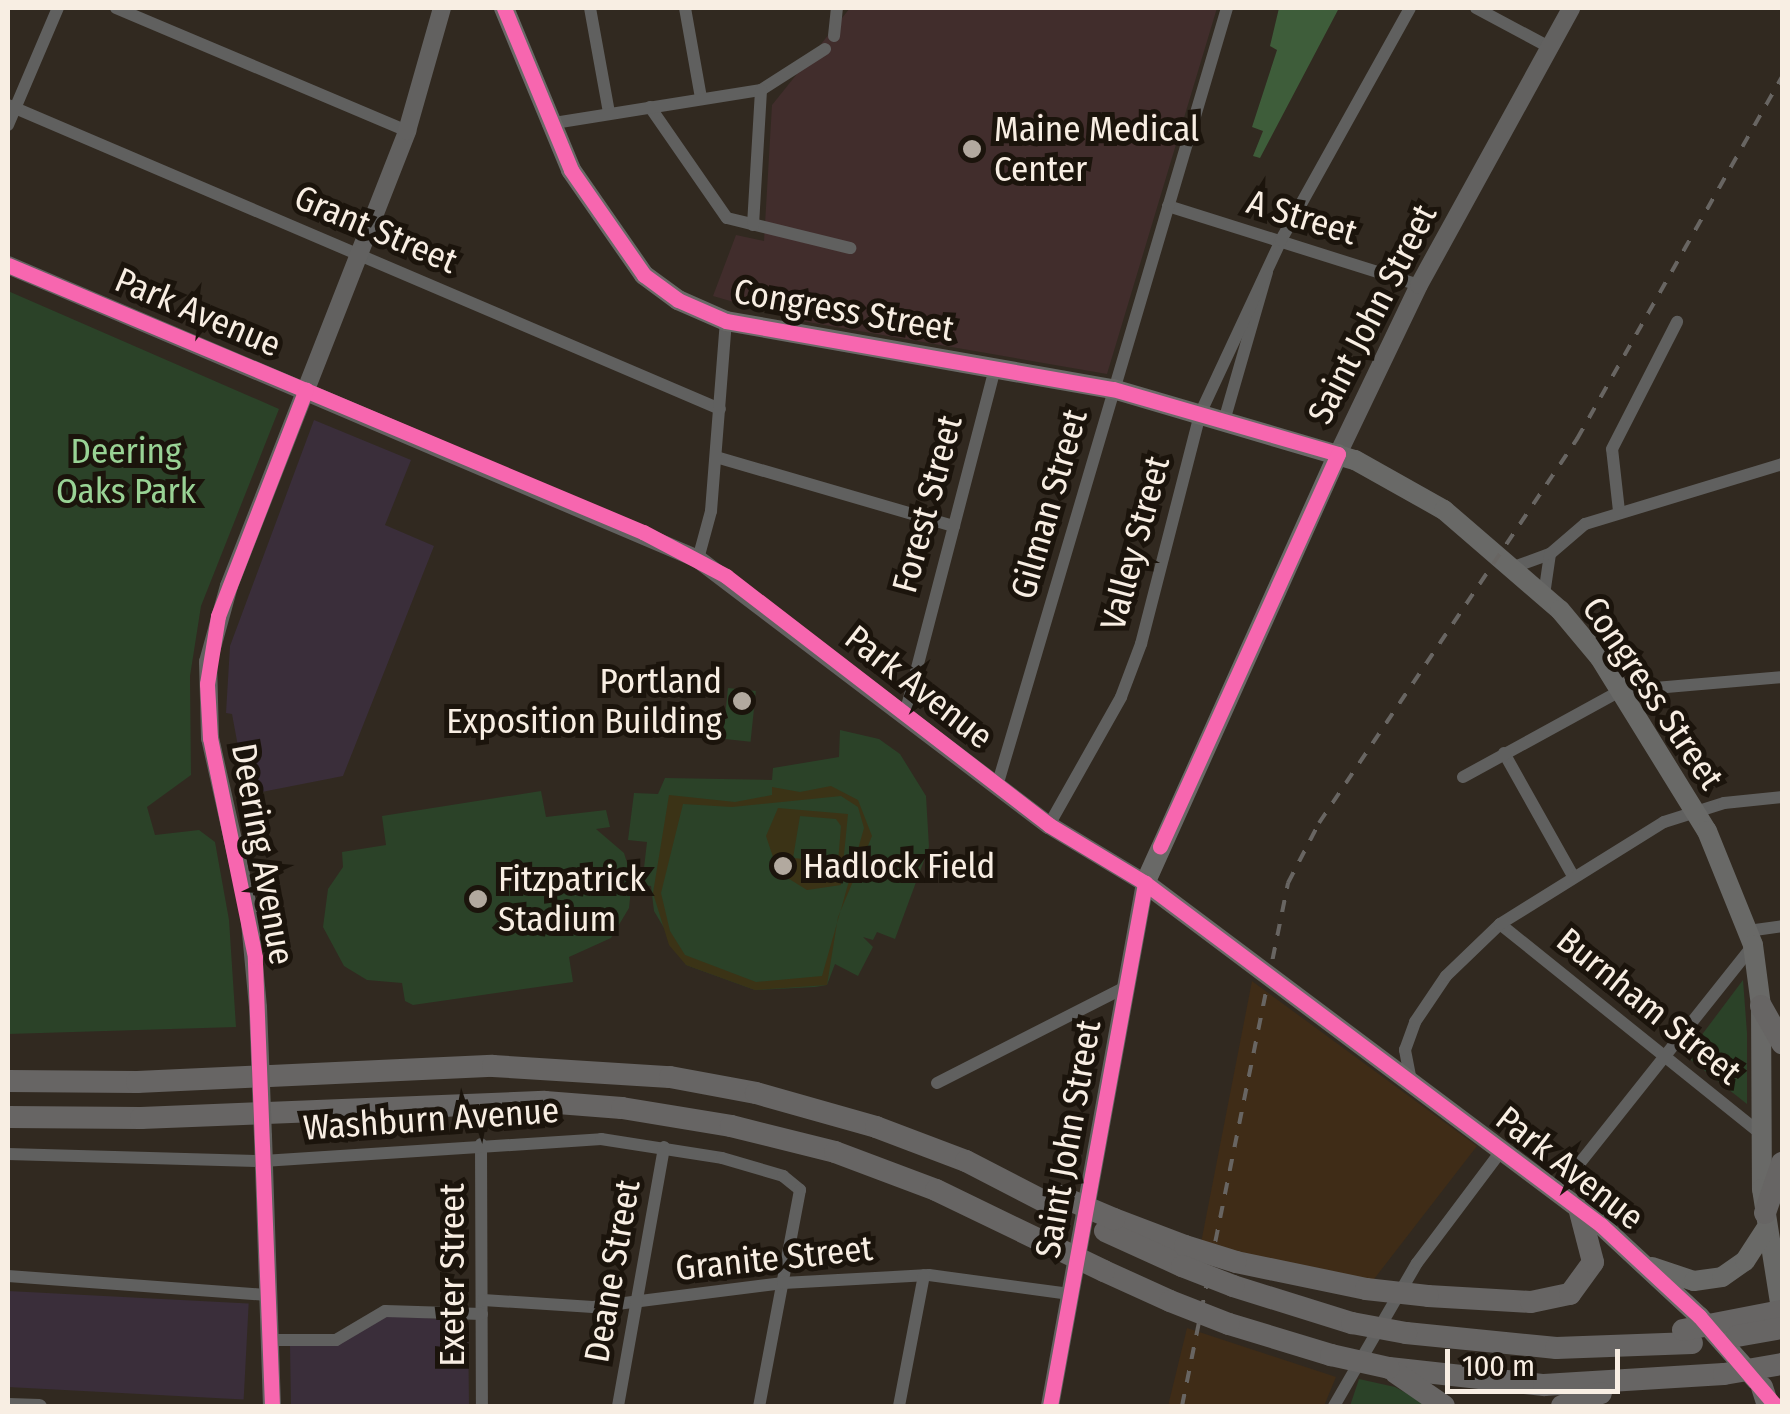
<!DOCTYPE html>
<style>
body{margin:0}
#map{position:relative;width:1790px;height:1414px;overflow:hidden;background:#312920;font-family:"Fira Sans Condensed",sans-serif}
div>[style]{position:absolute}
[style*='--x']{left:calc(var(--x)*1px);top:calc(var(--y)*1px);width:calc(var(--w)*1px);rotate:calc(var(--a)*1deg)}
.built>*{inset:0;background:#3f2c17}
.education>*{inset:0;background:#3a2e3a;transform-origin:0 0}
.medical>*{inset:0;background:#412d2c}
.green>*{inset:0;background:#2b4228;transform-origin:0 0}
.forest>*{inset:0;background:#3e5d3a}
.sand>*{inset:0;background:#3b3316}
.minor>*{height:12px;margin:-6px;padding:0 6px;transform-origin:6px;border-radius:6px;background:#60605f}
.tertiary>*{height:15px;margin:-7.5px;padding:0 7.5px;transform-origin:7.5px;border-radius:7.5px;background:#60605f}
.secondary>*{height:18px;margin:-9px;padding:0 9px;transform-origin:9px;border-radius:9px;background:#626160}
.primary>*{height:20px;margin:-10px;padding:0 10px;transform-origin:10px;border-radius:10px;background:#696967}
.motorway>*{height:22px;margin:-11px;padding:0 11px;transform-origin:11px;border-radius:11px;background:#676564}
.rail>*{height:4px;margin-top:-2px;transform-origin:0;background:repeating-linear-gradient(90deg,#686562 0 12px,transparent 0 24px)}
.secondary-bridge>*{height:18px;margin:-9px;padding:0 9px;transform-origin:9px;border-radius:9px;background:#626160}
.motorway-bridge>*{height:22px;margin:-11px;padding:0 11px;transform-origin:11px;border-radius:11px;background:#676564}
.cycleway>*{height:15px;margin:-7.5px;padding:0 7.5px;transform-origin:7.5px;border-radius:7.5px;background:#f766af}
.dots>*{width:28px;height:28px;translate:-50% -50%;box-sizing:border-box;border:5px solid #1b140c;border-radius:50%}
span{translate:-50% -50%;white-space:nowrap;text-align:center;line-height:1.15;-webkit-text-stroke:10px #1b140c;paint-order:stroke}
.poi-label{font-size:35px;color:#f8eee3}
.left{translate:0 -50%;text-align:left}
.right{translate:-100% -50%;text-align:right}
.street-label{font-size:35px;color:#f8eee3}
.park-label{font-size:35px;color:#99d395}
.frame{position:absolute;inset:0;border:10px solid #f8eee3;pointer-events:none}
.scale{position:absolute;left:1445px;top:1349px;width:175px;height:45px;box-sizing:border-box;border:5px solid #f8eee3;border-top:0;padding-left:12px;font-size:30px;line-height:35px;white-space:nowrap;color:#f8eee3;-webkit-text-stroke:8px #1b140c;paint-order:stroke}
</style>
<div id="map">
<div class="built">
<div style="clip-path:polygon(1252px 981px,1477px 1146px,1371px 1283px,1201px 1243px)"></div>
<div style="clip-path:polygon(1187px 1328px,1336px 1377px,1324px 1406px,1168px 1406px)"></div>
</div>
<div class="education">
<div style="clip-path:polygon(314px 420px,411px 460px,385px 525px,434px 546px,343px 776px,247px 795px,232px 714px,226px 713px,230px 646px)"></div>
<div style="left:8px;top:1291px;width:241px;height:96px;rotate:3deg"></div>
<div style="clip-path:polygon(381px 1316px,468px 1320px,469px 1406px,291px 1406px,290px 1345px,326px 1346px)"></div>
</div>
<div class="medical">
<div style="clip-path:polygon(850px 8px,1217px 8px,1107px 374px,796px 320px,713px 296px,736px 235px,764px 241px,772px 105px)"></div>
</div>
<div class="green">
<div style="clip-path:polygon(8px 291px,279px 409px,201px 606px,190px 676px,191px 775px,147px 807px,155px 835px,199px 830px,215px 842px,229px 920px,236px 1027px,8px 1034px)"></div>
<div style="left:728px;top:688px;width:28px;height:51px;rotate:6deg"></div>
<div style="clip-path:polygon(840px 730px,879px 739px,900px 754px,926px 796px,929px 847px,895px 939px,877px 932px,873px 940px,863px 937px,873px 947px,858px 976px,835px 964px,827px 985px,815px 987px,755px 990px,686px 965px,654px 911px,651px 886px,642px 885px,647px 842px,628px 840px,634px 793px,658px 794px,665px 778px,772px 780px,773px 768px,839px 757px)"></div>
<div style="clip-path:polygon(541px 791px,546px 817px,606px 810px,610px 827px,596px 829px,624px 853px,632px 879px,629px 908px,611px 938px,569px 957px,573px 982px,413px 1005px,405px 1001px,402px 983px,367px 980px,344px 966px,323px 927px,328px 889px,343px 867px,342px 852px,386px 845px,382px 816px)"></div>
<div style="clip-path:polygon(1743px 980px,1747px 1033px,1747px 1104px,1686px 1056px)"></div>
<div style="clip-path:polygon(1359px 1379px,1395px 1387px,1430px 1406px,1350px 1406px)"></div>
</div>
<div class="forest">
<div style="clip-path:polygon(1279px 8px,1339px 8px,1260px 158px,1253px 156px,1263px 131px,1252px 127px,1277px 50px,1270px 46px)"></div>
</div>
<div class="sand">
<div style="clip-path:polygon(evenodd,831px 786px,858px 800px,872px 836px,838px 917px,827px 985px,755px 990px,686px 965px,669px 945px,653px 893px,669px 795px,735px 802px,772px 795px,772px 787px,800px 792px,831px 786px,841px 796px,858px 807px,864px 828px,822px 976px,756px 982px,685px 955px,670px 931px,661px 893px,683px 804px,732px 807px,841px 796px)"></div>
<div style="clip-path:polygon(evenodd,778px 808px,848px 814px,841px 885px,807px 890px,778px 872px,766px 836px,778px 808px,800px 816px,836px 819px,841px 826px,838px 862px,793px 858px,800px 816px)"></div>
</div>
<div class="minor">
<div style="--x:116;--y:8;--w:316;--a:22.9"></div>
<div style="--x:590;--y:8;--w:107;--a:79.7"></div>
<div style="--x:685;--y:8;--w:91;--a:79.9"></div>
<div style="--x:1476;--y:8;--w:83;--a:28.1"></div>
<div style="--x:834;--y:36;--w:28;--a:-84"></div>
<div style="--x:761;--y:90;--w:76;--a:-32.6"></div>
<div style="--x:8;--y:105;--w:774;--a:23.12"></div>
<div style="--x:650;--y:107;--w:135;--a:55.3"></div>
<div style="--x:727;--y:218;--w:127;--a:13.7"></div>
<div style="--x:548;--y:124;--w:216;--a:-9.1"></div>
<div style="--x:8;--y:125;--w:127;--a:-66.9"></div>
<div style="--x:1168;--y:206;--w:263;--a:17.5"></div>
<div style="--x:753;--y:225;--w:135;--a:-86.6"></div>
<div style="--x:1224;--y:421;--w:155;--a:-73.9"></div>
<div style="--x:716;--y:457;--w:248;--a:16.2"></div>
<div style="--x:1619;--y:511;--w:62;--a:-96.4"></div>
<div style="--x:1612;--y:449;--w:143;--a:-62.9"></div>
<div style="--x:698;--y:559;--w:50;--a:-74.8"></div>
<div style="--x:711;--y:511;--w:191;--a:-85.5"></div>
<div style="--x:1514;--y:567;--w:38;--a:-20"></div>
<div style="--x:1544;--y:595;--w:41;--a:-81.7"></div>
<div style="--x:1550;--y:554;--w:46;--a:-40.6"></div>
<div style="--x:1585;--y:524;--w:206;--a:-16.9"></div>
<div style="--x:905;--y:714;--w:358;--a:-75.4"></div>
<div style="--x:1504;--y:753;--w:141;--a:60.7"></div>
<div style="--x:1463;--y:777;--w:179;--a:-28.7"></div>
<div style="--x:1620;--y:691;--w:163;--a:-4.9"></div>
<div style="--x:997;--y:786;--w:811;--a:-73.53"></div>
<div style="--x:1049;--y:825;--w:147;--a:-60.6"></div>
<div style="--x:1121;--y:697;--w:57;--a:-69.3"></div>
<div style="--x:1141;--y:644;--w:237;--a:-75.6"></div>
<div style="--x:1200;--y:414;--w:192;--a:-65"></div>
<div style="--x:1281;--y:240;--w:265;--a:-60.9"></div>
<div style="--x:1500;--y:924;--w:334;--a:38.8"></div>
<div style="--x:1748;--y:931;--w:34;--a:-8"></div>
<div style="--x:1411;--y:1081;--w:32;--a:-101"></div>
<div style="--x:1405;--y:1050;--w:30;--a:-70"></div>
<div style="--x:1415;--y:1022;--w:55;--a:-56"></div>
<div style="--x:1446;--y:976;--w:75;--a:-43.9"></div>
<div style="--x:1500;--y:924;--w:193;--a:-31.9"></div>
<div style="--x:1664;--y:822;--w:63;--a:-17.6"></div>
<div style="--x:1724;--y:803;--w:58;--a:-5.9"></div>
<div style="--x:937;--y:1083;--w:213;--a:-27"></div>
<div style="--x:481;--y:1144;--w:262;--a:89.8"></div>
<div style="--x:8;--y:1154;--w:255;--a:1.6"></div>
<div style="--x:263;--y:1161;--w:339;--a:-3.7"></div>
<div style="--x:601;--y:1139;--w:122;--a:8.9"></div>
<div style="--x:722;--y:1158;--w:64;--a:16.4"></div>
<div style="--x:783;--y:1176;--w:22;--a:39"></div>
<div style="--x:800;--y:1190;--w:220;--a:100.7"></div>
<div style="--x:1556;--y:1193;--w:317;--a:-51.5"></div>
<div style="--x:8;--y:1276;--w:261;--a:4.2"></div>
<div style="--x:483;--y:1300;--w:110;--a:3.6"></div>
<div style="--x:593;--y:1307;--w:192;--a:-7.2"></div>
<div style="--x:783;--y:1283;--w:146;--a:-3.1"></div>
<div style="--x:929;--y:1275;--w:142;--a:7.7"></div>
<div style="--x:269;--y:1340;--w:67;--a:0"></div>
<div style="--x:336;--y:1340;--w:57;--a:-30.6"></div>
<div style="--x:385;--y:1311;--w:97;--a:1.8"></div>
<div style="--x:618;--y:1406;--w:263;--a:-79.9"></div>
<div style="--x:899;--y:1406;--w:133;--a:-79.2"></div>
<div style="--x:1334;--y:1406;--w:165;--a:-59.9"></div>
<div style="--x:1417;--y:1263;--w:140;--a:-53.1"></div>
</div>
<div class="tertiary">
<div style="--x:8;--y:1405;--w:31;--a:2"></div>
</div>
<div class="secondary">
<div style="--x:8;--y:265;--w:750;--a:23.08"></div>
<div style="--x:698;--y:559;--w:440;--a:37.2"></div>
<div style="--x:1049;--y:825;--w:112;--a:31.1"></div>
<div style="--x:1145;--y:883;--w:532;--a:100.3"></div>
<div style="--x:1338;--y:454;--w:187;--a:-64.4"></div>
<div style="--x:1419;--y:285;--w:316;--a:-61.2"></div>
<div style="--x:258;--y:1007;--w:96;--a:-95.4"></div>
<div style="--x:249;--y:911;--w:177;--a:-102.7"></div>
<div style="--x:210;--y:738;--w:76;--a:-91.5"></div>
<div style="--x:208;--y:662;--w:79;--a:-74.6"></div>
<div style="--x:229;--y:586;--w:489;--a:-68.6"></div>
<div style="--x:407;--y:131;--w:128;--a:-74.1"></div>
<div style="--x:263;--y:1136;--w:270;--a:88.1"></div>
</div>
<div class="primary">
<div style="--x:504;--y:8;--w:175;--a:67.5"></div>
<div style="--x:571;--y:170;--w:128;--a:55.2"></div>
<div style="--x:644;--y:275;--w:42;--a:36.3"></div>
<div style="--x:678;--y:300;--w:52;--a:23.6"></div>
<div style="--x:726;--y:321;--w:393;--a:10"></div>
<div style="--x:1113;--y:389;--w:252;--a:16.4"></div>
<div style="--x:1355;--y:460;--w:102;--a:29.3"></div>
<div style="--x:1444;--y:510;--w:153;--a:40.8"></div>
<div style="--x:1560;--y:610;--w:62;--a:50.2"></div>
<div style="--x:1600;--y:658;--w:203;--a:58.3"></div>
<div style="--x:1707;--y:831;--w:123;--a:68"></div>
<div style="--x:1753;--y:945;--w:62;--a:82.5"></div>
<div style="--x:1761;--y:1006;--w:183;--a:89.7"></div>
<div style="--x:1762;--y:1189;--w:128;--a:81"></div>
<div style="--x:1338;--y:454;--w:470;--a:114.2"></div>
<div style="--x:1145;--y:883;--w:570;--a:36.87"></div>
<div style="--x:1601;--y:1225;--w:134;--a:42.9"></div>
<div style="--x:1699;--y:1316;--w:87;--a:48.3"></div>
<div style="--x:1652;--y:1267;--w:44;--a:18.4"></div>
<div style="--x:1694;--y:1281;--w:28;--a:-8"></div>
<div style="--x:1722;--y:1277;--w:28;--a:-35"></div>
<div style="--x:1745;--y:1261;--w:37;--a:-57"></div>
</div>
<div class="motorway">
<div style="--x:1761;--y:1006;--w:43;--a:60.4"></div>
<div style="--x:8;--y:1081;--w:129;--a:0.4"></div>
<div style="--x:137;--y:1082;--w:356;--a:-2.6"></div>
<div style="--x:493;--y:1066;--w:177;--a:3.6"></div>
<div style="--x:670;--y:1077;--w:87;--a:10.5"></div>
<div style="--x:756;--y:1093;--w:125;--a:15.8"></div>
<div style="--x:876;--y:1127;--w:96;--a:20.7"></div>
<div style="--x:966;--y:1161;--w:105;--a:27.3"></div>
<div style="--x:8;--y:1117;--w:133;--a:0.4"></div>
<div style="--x:141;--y:1118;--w:404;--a:-2.3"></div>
<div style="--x:545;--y:1102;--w:77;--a:4.5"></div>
<div style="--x:622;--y:1108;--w:110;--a:9.4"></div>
<div style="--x:731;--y:1126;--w:107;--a:14"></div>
<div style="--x:835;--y:1152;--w:108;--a:20.6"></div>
<div style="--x:936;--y:1190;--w:127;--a:25.8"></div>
<div style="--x:1765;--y:1213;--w:53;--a:-71.2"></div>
<div style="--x:1114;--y:1219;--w:76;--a:20.8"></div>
<div style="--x:1105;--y:1231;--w:85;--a:24.4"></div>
<div style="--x:1236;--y:1262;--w:133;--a:11.7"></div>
<div style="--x:1104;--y:1271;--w:72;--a:24.4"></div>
<div style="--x:1233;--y:1286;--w:125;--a:17.3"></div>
<div style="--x:1428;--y:1296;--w:103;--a:3.3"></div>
<div style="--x:1531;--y:1302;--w:40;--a:-12"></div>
<div style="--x:1570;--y:1294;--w:39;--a:-54"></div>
<div style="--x:1593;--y:1262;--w:56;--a:-104.5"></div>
<div style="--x:1229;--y:1324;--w:107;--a:16.9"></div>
<div style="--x:1406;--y:1333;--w:151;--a:5.7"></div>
<div style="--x:1556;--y:1348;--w:136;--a:-2.1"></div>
<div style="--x:1389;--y:1368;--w:156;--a:6.3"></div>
<div style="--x:1544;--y:1385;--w:180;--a:-3.5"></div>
<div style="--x:1396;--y:1373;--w:58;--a:34.5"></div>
<div style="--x:1762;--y:1387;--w:20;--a:72"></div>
<div style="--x:1562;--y:1406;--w:41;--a:-18.4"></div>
</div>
<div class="rail">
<div style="--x:1182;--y:1406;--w:534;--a:-78.54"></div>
<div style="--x:1288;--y:883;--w:68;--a:-62.7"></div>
<div style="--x:1319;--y:823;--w:463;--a:-56.1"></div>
<div style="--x:1577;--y:439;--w:416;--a:-60.5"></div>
</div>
<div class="secondary-bridge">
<div style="--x:258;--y:1007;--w:129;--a:87.8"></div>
</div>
<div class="motorway-bridge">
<div style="--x:1060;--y:1196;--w:59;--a:23.1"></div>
<div style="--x:1050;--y:1245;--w:60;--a:25.7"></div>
<div style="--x:1185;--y:1246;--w:53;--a:17.4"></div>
<div style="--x:1182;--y:1266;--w:55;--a:21.4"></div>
<div style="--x:1366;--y:1289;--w:62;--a:6.4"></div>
<div style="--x:1170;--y:1301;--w:63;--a:21.3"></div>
<div style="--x:1352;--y:1323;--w:55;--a:10.5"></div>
<div style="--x:1683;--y:1330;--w:101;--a:-10.9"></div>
<div style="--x:1737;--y:1336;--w:46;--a:-10.1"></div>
<div style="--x:1331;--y:1355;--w:59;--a:12.6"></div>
<div style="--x:1724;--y:1374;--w:59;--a:-9.8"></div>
</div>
<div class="cycleway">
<div style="--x:504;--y:8;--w:175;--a:67.5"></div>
<div style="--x:571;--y:170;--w:128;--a:55.2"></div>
<div style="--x:644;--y:275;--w:42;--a:36.3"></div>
<div style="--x:678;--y:300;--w:52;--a:23.6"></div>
<div style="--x:726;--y:321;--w:393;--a:10"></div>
<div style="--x:1113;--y:389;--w:234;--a:16.1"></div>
<div style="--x:1338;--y:454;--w:431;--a:114.4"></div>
<div style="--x:8;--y:265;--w:689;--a:22.81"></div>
<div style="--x:643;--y:532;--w:94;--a:27.9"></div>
<div style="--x:726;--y:576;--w:408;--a:37.6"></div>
<div style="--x:1049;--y:825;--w:112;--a:31.1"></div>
<div style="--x:1145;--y:883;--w:570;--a:36.87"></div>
<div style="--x:1601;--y:1225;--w:134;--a:42.9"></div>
<div style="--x:1699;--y:1316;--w:118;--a:49.5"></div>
<div style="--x:272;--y:1406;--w:449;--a:-92.2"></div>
<div style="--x:255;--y:957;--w:224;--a:-101.6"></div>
<div style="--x:210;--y:738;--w:54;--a:-93.2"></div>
<div style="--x:207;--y:684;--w:69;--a:-80.8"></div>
<div style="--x:218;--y:616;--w:243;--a:-68.8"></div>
<div style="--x:1050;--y:1406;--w:532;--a:-79.7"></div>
</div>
<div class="dots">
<div style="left:972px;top:149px;background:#b2a99f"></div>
<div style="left:742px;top:701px;background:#b2a99f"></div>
<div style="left:783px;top:866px;background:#b2a99f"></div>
<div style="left:478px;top:899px;background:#b2a99f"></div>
</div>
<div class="poi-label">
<span class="left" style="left:994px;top:149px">Maine Medical<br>Center</span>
<span class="right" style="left:722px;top:701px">Portland<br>Exposition Building</span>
<span class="left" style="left:803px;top:866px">Hadlock Field</span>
<span class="left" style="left:498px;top:899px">Fitzpatrick<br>Stadium</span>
</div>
<div class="street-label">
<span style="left:1302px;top:217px;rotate:17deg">A Street</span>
<span style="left:376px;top:229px;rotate:23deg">Grant Street</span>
<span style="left:844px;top:310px;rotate:10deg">Congress Street</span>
<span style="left:198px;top:312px;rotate:23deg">Park Avenue</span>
<span style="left:1372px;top:314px;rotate:-63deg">Saint John Street</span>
<span style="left:927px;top:504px;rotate:-75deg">Forest Street</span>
<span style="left:1049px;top:504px;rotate:-74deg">Gilman Street</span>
<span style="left:1135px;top:543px;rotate:-75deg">Valley Street</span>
<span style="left:919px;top:687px;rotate:38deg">Park Avenue</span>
<span style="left:1653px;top:693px;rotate:56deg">Congress Street</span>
<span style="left:263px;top:854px;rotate:80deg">Deering Avenue</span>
<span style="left:1649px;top:1006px;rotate:39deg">Burnham Street</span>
<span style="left:431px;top:1119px;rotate:-4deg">Washburn Avenue</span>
<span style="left:1068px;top:1139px;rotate:-80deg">Saint John Street</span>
<span style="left:1570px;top:1168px;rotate:38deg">Park Avenue</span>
<span style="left:774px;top:1258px;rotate:-6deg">Granite Street</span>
<span style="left:612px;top:1271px;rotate:-80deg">Deane Street</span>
<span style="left:452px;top:1275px;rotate:-90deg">Exeter Street</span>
</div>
<div class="park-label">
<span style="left:126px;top:471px">Deering<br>Oaks Park</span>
</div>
<div class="frame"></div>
<div class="scale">100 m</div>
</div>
